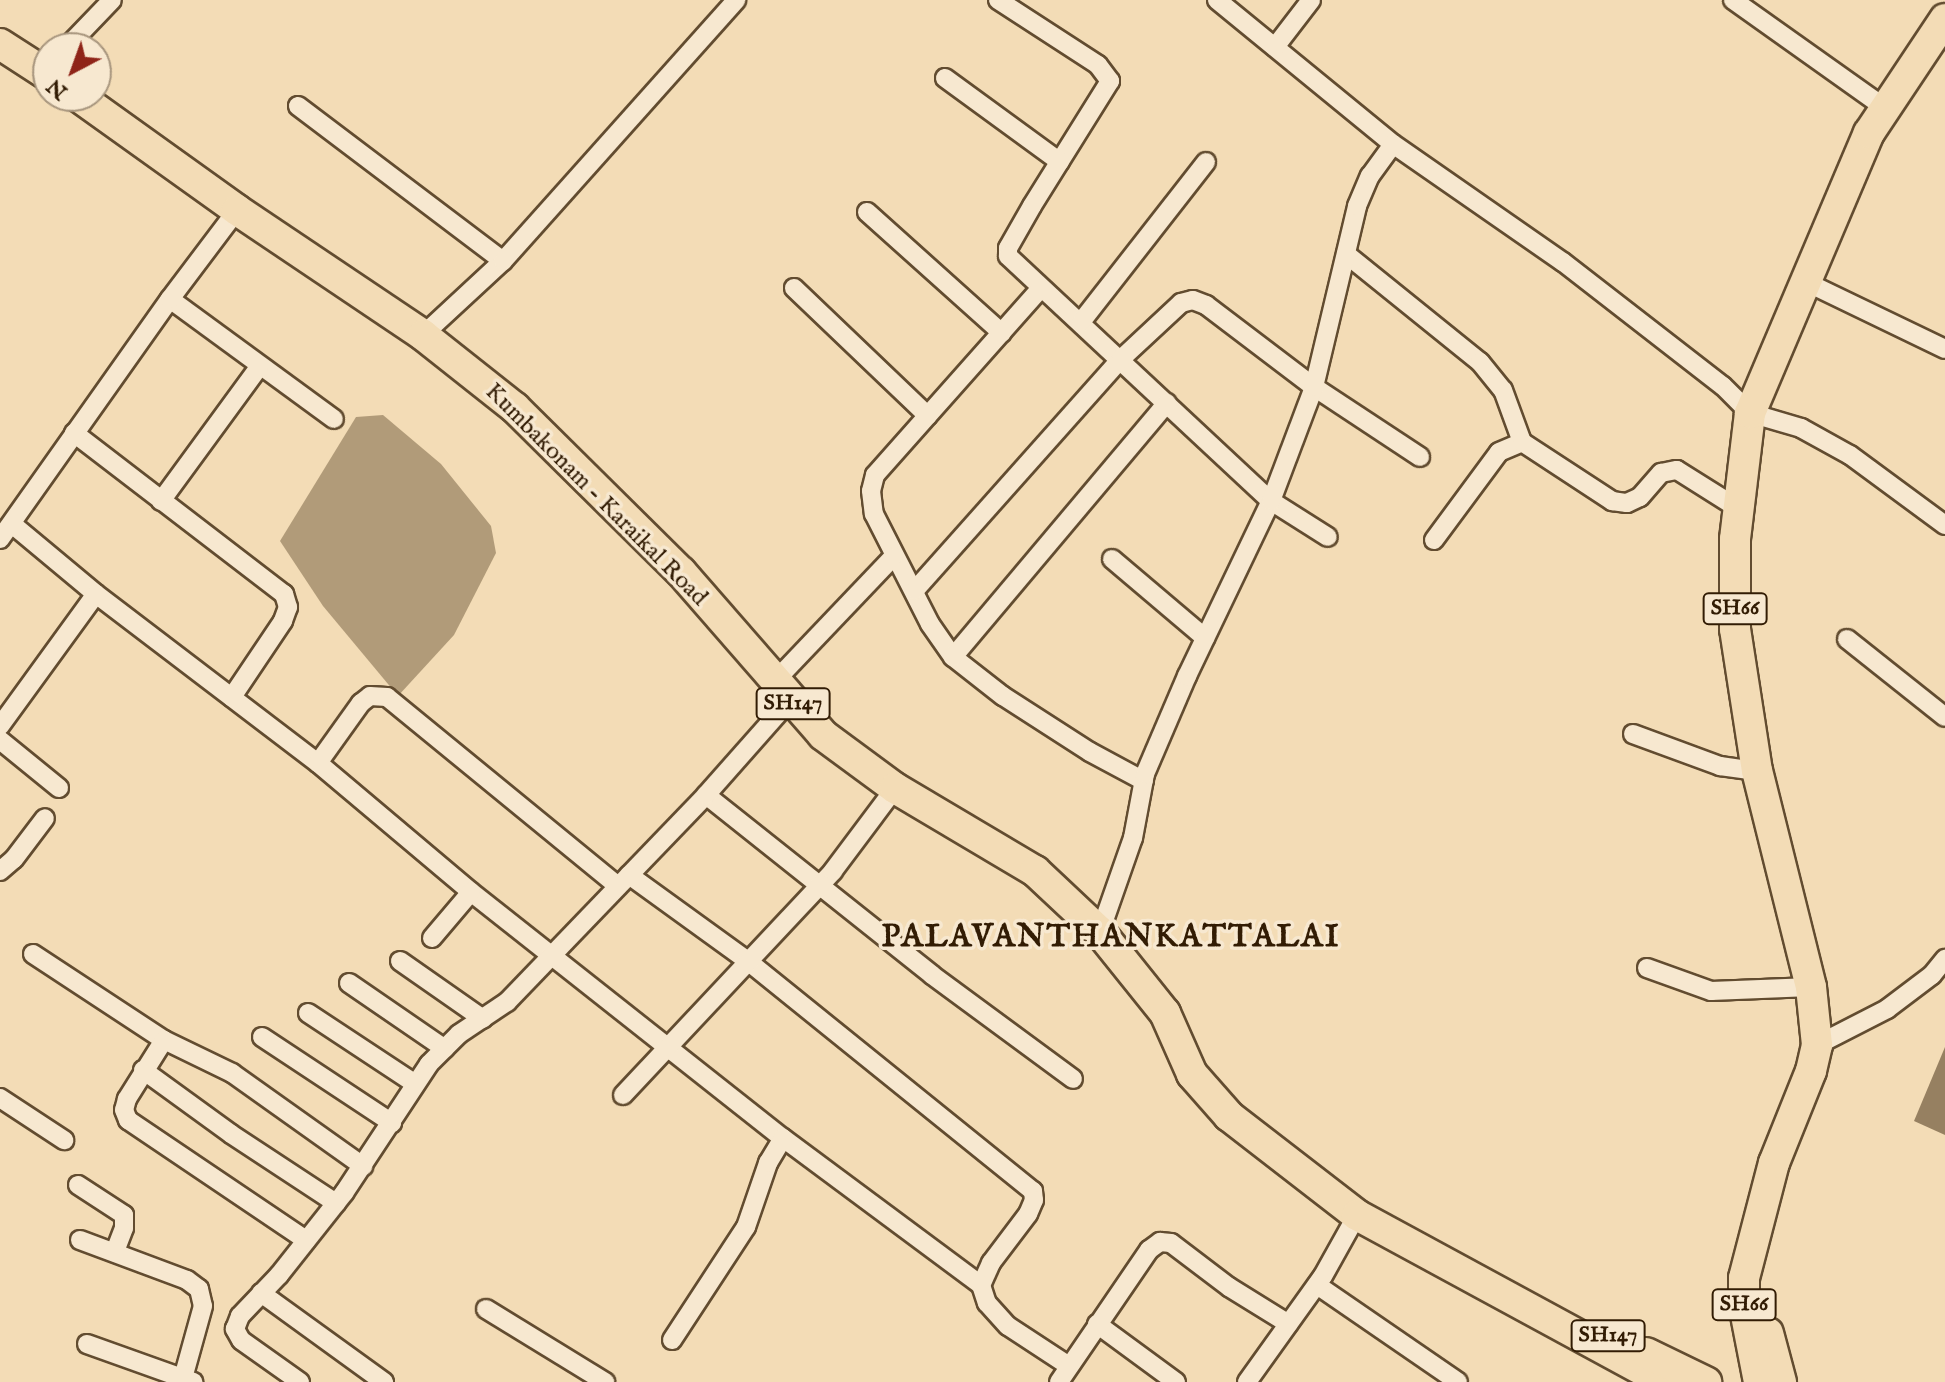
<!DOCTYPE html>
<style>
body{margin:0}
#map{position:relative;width:1945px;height:1382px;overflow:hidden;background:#f3dcb6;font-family:"IM FELL English",serif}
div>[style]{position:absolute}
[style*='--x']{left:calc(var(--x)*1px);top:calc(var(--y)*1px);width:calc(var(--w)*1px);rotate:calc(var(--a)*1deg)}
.water>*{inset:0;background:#b19b79}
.building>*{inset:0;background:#968061}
.roads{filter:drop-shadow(2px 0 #624c30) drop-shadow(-2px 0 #624c30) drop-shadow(0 2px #624c30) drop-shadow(0 -2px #624c30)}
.minor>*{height:18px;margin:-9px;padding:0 9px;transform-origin:9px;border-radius:9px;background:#f7e8d0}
.primary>*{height:30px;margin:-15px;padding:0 15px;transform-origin:15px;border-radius:15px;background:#f3dcb6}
span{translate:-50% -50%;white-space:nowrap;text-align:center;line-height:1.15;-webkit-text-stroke:7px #f7e8d0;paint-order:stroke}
.shield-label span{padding:2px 6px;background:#f7e8d0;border:2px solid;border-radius:6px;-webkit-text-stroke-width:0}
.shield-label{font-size:22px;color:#321c04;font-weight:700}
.street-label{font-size:24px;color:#321c04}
.district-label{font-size:32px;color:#321c04;font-weight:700;letter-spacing:2px}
.north{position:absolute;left:32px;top:32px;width:80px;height:80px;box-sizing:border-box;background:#f7e8d0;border:2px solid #a8967e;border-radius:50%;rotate:221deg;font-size:22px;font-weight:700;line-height:32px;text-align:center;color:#321c04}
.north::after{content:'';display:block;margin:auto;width:28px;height:36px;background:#8f2418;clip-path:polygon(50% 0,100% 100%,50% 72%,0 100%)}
</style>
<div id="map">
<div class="water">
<div style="clip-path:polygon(383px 415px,441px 464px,491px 526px,496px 553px,454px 635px,398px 696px,323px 606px,280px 541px,356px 417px)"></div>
</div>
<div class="building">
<div style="clip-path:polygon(1945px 1047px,1945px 1135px,1914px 1121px)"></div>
</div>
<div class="roads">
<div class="minor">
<div style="--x:998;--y:0;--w:119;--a:33"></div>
<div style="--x:1098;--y:65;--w:20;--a:53"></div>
<div style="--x:1110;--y:81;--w:147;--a:122"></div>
<div style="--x:1032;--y:206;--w:48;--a:119.7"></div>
<div style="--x:1008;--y:248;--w:8;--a:90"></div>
<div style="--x:1008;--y:256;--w:359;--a:43"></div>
<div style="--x:1271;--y:501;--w:67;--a:32.3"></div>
<div style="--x:1217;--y:0;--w:227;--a:39.3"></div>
<div style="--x:1393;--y:144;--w:207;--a:34.8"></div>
<div style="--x:1563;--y:262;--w:202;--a:37.8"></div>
<div style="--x:1723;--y:386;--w:38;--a:45"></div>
<div style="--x:1750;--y:413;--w:53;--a:16.4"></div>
<div style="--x:1801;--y:428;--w:56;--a:28.9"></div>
<div style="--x:1850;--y:455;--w:118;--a:36.4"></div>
<div style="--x:1733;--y:0;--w:186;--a:35.4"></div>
<div style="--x:1275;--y:47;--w:59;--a:-52.5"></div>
<div style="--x:66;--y:48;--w:66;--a:-46.2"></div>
<div style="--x:945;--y:78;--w:142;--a:36.1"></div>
<div style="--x:298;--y:106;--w:257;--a:37.1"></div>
<div style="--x:867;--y:212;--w:181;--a:41.9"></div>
<div style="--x:1346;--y:254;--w:172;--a:38.9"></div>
<div style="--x:1480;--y:362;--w:36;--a:51"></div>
<div style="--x:1503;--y:390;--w:55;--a:69.9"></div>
<div style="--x:1806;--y:282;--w:154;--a:25.7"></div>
<div style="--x:794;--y:288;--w:185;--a:43.7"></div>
<div style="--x:1041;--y:288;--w:250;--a:131.6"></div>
<div style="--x:875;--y:475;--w:16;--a:104"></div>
<div style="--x:871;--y:491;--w:23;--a:83"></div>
<div style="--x:874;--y:514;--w:123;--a:63"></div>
<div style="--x:930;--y:624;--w:40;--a:55.1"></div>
<div style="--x:953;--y:657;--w:63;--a:38"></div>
<div style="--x:1003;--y:696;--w:103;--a:32.8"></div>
<div style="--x:1090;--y:752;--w:61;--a:28.2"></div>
<div style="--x:170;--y:299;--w:203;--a:36.2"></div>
<div style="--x:1081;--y:322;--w:203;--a:-52"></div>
<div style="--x:423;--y:335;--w:109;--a:-42.8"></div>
<div style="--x:503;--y:261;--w:350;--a:-48.2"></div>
<div style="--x:74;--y:433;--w:265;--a:37.5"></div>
<div style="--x:284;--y:594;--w:14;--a:73"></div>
<div style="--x:288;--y:607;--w:15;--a:110"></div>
<div style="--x:283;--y:621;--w:92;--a:123.9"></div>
<div style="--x:161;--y:501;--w:166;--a:-53.8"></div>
<div style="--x:12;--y:524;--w:109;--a:39.8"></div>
<div style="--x:96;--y:594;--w:279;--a:37.3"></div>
<div style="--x:318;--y:763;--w:200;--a:40.1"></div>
<div style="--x:471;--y:892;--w:397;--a:38.3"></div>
<div style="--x:783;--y:1138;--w:247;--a:36.6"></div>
<div style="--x:0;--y:539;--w:294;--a:-54.7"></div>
<div style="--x:170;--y:299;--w:111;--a:-53"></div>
<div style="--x:1434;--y:540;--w:109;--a:-53.5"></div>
<div style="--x:1499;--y:452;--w:25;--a:-23"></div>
<div style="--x:1522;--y:442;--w:108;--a:33.2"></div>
<div style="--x:1612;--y:501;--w:15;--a:8"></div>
<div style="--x:1627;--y:503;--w:14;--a:-25"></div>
<div style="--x:1640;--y:497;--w:32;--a:-49"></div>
<div style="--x:1661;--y:473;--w:16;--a:-11"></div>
<div style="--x:1677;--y:470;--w:73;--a:32.2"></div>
<div style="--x:1112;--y:559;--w:122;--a:40.3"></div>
<div style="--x:915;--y:590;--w:310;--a:-48.3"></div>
<div style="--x:1121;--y:359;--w:82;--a:-43"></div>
<div style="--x:1181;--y:303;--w:12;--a:-14"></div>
<div style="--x:1193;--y:300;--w:14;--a:21"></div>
<div style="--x:1206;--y:305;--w:136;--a:37.2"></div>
<div style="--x:1314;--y:387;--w:127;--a:33.4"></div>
<div style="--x:1847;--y:639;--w:125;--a:38.5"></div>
<div style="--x:953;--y:657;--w:332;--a:-49.9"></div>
<div style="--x:774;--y:682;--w:173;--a:-46.4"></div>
<div style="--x:0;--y:726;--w:163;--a:-54"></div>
<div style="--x:1633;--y:734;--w:93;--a:20.2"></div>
<div style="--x:1720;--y:766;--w:37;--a:8"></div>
<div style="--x:0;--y:740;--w:76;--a:39.1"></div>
<div style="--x:318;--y:763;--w:74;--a:-54.4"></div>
<div style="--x:361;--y:703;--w:11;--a:-38"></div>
<div style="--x:370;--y:696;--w:17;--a:3"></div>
<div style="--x:387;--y:697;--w:298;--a:39.3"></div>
<div style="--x:706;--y:795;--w:289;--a:38.5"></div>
<div style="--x:932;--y:975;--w:175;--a:36.4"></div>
<div style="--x:0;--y:871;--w:18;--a:-41"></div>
<div style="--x:14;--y:859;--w:51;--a:-52.9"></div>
<div style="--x:629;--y:875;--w:148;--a:35.9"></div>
<div style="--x:749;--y:962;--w:365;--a:38.9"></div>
<div style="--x:1033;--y:1191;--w:9;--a:84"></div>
<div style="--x:1034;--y:1200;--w:15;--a:113"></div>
<div style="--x:1028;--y:1214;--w:61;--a:127.1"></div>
<div style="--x:991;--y:1263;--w:24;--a:114"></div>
<div style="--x:981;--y:1285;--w:19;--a:72"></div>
<div style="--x:987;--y:1303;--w:31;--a:48"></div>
<div style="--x:1008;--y:1326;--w:73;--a:33.3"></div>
<div style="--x:1100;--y:932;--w:100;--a:-70.7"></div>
<div style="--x:1133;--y:838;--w:65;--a:-79.4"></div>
<div style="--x:1145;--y:774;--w:107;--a:-66.8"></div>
<div style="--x:1187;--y:676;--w:194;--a:-64.4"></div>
<div style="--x:1271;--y:501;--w:122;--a:-69.3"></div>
<div style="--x:1314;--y:387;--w:186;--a:-76.6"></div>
<div style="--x:1357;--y:206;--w:33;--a:-67"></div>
<div style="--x:1370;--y:176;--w:39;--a:-54"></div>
<div style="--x:432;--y:938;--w:60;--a:-49.7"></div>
<div style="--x:33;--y:954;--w:157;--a:33.3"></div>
<div style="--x:164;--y:1040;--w:76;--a:25.9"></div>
<div style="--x:232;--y:1073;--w:161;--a:35.4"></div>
<div style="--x:400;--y:961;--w:101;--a:34.9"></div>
<div style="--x:1647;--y:968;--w:68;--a:19.8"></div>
<div style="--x:1711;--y:991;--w:100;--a:-2.3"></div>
<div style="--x:349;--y:983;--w:116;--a:34.5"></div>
<div style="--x:308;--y:1013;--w:127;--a:33.4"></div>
<div style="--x:262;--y:1037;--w:156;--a:33.5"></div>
<div style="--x:164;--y:1040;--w:70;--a:122.1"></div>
<div style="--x:127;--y:1099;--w:11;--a:105"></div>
<div style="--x:124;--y:1110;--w:11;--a:68"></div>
<div style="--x:128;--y:1120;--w:215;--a:34"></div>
<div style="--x:1817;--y:1045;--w:79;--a:-27.2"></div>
<div style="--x:1887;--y:1009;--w:56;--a:-37.1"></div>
<div style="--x:1932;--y:975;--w:21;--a:-51"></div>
<div style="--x:143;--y:1070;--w:109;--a:36"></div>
<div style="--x:231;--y:1134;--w:126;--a:33.3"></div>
<div style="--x:623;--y:1095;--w:307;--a:-46.8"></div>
<div style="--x:833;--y:871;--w:104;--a:-53.2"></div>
<div style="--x:0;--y:1098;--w:77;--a:33.3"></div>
<div style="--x:78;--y:1185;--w:55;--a:33.1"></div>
<div style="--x:124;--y:1215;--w:13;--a:90"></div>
<div style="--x:124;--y:1228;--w:26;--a:111"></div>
<div style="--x:80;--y:1240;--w:114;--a:20.5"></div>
<div style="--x:187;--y:1280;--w:15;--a:37"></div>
<div style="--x:199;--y:1289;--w:17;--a:77"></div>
<div style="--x:203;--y:1306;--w:75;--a:105.5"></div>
<div style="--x:1317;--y:1285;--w:171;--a:34.5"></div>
<div style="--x:261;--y:1293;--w:152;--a:35.9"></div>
<div style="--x:486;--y:1309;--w:140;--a:31.5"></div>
<div style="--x:1097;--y:1324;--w:98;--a:36.3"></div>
<div style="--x:672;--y:1340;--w:135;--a:-56.8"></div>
<div style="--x:746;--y:1227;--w:68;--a:-71"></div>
<div style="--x:768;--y:1163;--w:29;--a:-59"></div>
<div style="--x:87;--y:1344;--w:113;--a:19.7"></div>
<div style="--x:300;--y:1382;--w:72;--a:-144.6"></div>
<div style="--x:241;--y:1340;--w:13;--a:-119"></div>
<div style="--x:235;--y:1329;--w:14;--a:-69"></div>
<div style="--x:240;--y:1316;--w:57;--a:-46.4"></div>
<div style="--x:279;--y:1275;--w:105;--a:-51.6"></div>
<div style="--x:344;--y:1193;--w:154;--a:-56.6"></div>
<div style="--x:429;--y:1064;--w:42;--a:-45"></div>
<div style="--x:459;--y:1034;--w:58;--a:-33.7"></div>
<div style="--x:507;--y:1002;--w:287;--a:-46.1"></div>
<div style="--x:706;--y:795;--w:127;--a:-48.5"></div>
<div style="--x:1059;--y:1382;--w:160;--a:-55.7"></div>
<div style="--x:1149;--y:1250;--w:14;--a:-36"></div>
<div style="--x:1160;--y:1242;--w:11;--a:5"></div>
<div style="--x:1171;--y:1243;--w:73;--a:37.2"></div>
<div style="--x:1229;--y:1287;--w:70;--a:31.7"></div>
<div style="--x:1247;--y:1382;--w:130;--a:-54.4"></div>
<div style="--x:1323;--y:1276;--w:70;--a:-60.9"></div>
</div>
<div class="primary">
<div style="--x:0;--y:44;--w:57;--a:32.9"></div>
<div style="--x:78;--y:96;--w:196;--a:35.6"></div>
<div style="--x:237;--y:210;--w:224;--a:33.9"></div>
<div style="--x:423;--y:335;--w:117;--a:38.4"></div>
<div style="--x:515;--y:408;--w:233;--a:44.7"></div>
<div style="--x:681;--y:572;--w:216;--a:48.9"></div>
<div style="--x:823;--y:735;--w:89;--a:36.4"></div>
<div style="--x:895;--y:788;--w:163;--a:30.7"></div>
<div style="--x:1035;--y:871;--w:89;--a:43.2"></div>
<div style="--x:1100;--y:932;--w:104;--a:51.3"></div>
<div style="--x:1165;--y:1013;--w:67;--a:66.1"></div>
<div style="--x:1192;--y:1074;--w:56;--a:48.6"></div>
<div style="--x:1229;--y:1116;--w:162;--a:37.7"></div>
<div style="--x:1357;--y:1215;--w:350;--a:28.5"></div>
<div style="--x:1768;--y:1333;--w:51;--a:75.1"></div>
<div style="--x:1646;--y:1353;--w:67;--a:25.8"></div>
<div style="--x:1759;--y:1382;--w:78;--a:-101"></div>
<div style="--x:1744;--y:1305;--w:27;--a:-90"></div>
<div style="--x:1744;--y:1278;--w:119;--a:-75.4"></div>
<div style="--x:1774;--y:1163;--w:99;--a:-68.1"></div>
<div style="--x:1811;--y:1071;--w:27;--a:-77"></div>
<div style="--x:1817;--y:1045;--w:58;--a:-95.9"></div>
<div style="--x:1811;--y:987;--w:223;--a:-104"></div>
<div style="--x:1757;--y:771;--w:144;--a:-98.8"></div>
<div style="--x:1735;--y:629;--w:90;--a:-90"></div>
<div style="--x:1735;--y:539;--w:127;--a:-83.2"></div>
<div style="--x:1750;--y:413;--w:304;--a:-67"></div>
<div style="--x:1869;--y:133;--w:137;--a:-56.3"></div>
</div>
</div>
<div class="shield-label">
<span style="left:1735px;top:609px">SH66</span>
<span style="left:793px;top:704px">SH147</span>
<span style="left:1744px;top:1305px">SH66</span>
<span style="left:1608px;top:1336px">SH147</span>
</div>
<div class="street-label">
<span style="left:596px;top:495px;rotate:45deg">Kumbakonam - Karaikal Road</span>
</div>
<div class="district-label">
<span style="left:1111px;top:938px">PALAVANTHANKATTALAI</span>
</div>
<div class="north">N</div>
</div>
